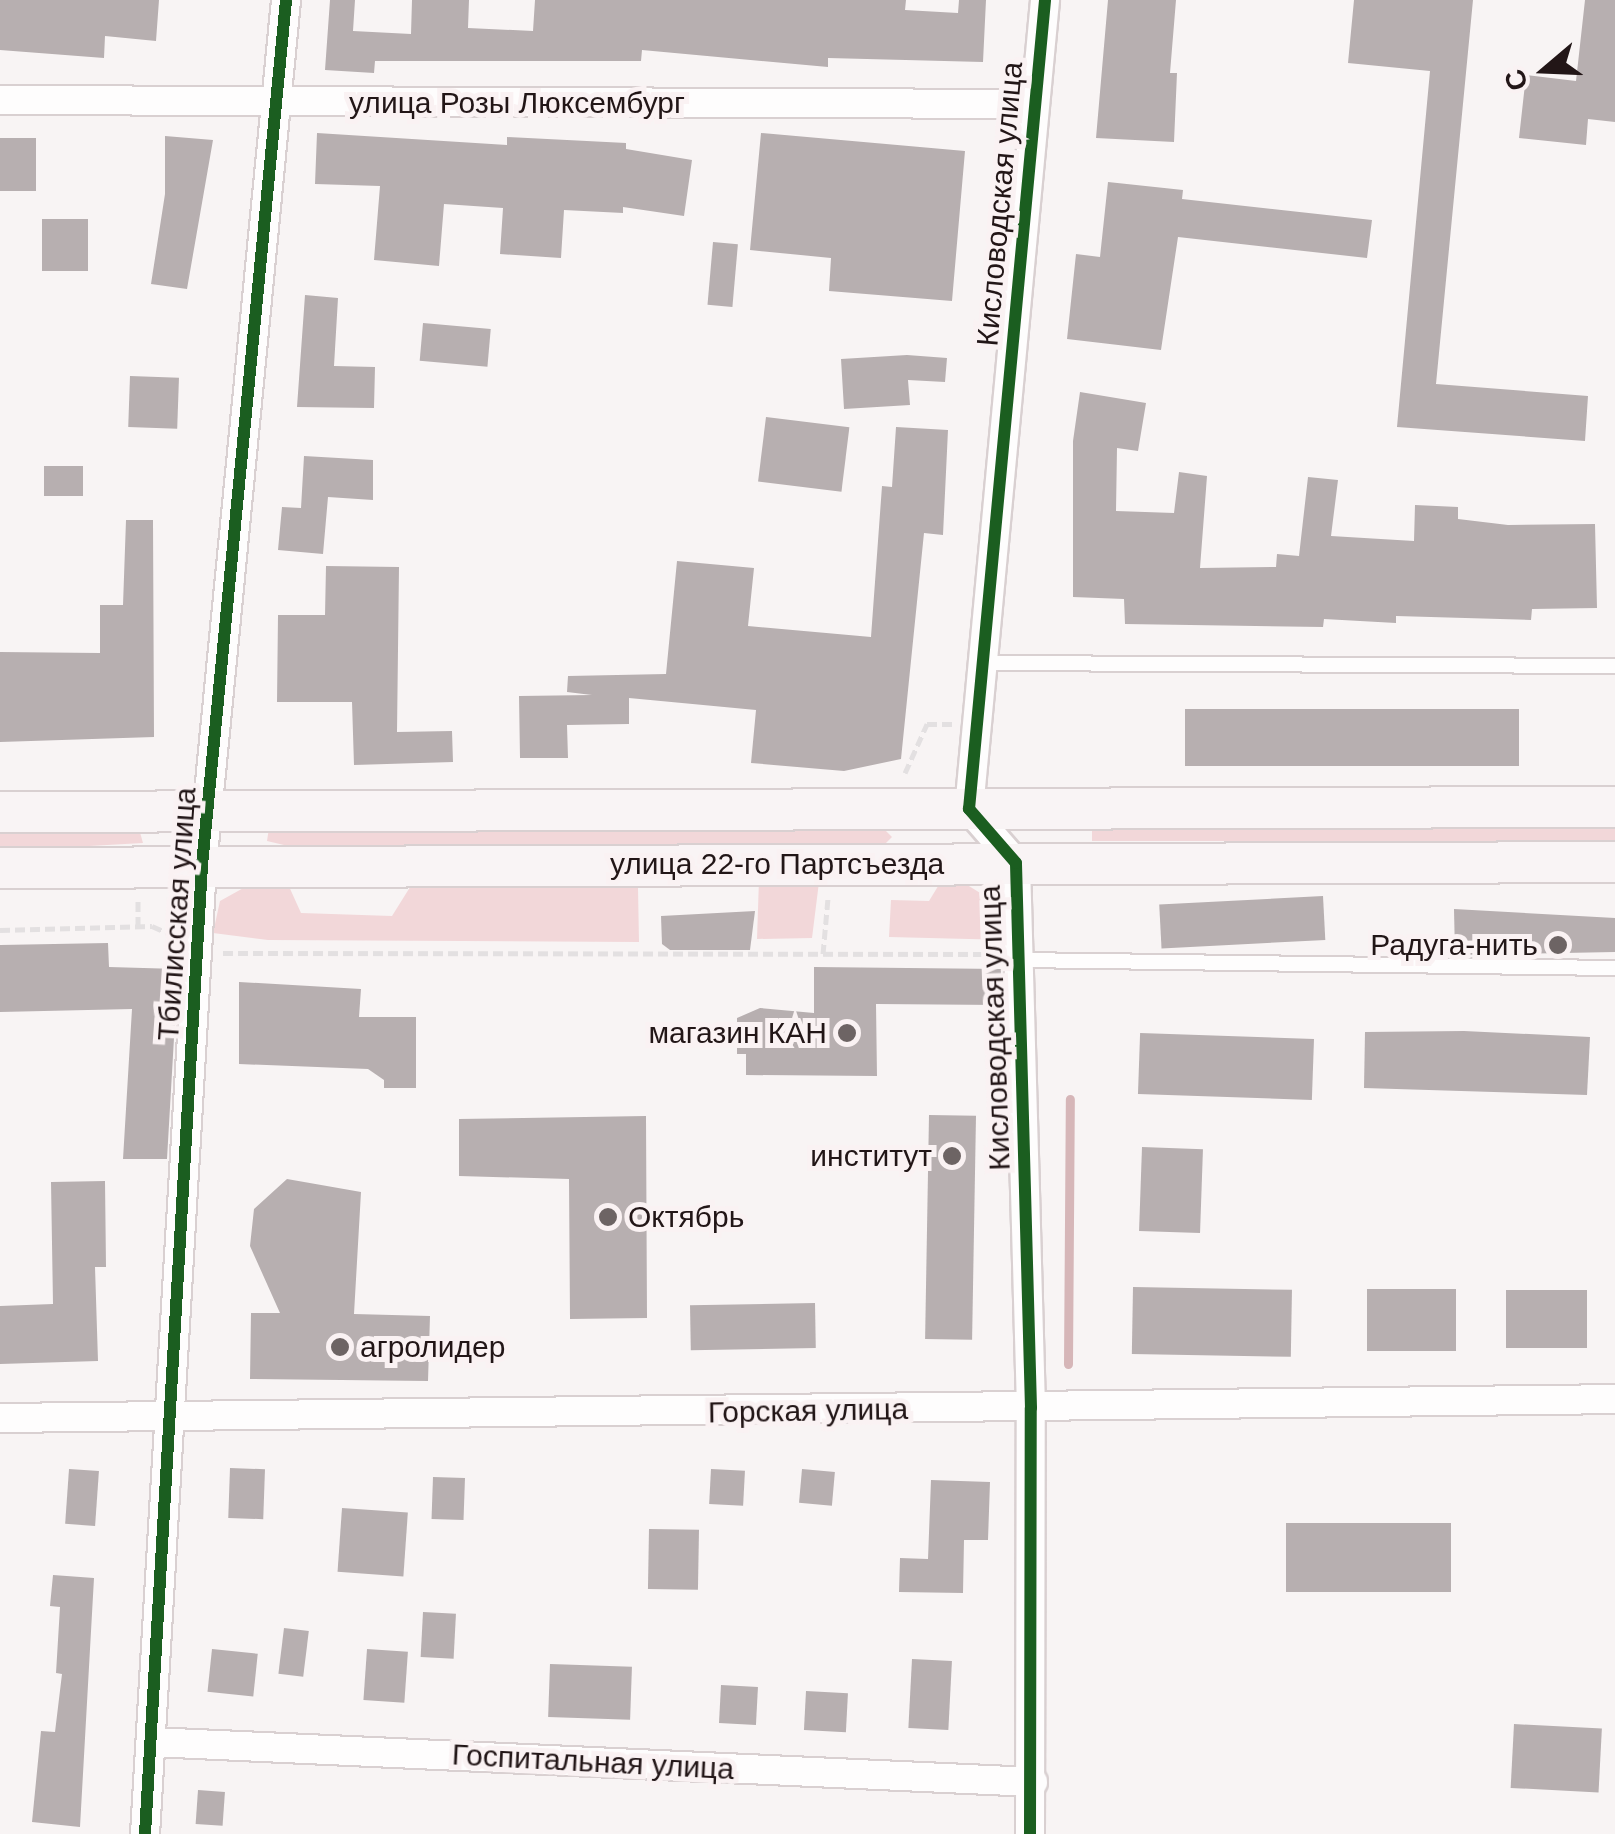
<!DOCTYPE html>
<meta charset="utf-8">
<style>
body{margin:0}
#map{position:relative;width:1615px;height:1834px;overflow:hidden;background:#f8f4f4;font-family:Arial,sans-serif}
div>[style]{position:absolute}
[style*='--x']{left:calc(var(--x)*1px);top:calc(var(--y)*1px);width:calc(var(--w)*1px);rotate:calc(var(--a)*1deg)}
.green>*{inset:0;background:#f2d7d9;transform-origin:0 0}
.stream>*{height:9px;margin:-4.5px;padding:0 4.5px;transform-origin:4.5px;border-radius:4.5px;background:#d6b6b8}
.building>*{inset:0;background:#b7afb0;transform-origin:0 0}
.path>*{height:5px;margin-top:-2.5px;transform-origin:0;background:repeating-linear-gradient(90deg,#e3e0e1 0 10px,transparent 0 15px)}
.roads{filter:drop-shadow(2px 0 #d9d0d1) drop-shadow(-2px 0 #d9d0d1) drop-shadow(0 2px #d9d0d1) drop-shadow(0 -2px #d9d0d1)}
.service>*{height:14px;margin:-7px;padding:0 7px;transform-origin:7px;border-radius:7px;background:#fefdfd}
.minor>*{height:28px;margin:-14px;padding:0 14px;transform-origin:14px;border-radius:14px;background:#fefdfd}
.secondary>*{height:40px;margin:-20px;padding:0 20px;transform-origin:20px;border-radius:20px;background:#f9f4f5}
.cycleway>*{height:12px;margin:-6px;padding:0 6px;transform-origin:6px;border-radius:6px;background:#1b5e20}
.dots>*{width:28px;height:28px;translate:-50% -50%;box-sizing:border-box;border:5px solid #faf2f3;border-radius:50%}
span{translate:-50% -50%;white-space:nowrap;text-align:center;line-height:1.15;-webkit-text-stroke:10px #faf2f3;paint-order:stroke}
.street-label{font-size:30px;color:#221617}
.poi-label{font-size:30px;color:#221617}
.right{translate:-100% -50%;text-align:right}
.left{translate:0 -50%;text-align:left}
.north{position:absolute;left:1495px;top:20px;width:100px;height:100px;-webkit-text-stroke:8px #faf2f3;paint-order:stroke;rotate:251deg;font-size:28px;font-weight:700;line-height:40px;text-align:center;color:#221617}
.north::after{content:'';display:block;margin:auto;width:35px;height:45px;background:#221617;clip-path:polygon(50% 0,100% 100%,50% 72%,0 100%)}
</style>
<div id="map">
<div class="green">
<div style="left:1615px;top:821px;width:20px;height:523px;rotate:90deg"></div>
<div style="clip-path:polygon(0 828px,139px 829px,143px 843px,0 851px)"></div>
<div style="clip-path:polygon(269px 828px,884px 829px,892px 837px,882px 847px,301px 849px,267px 841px)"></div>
<div style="clip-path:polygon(759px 879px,819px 882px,812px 938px,757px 939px)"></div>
<div style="clip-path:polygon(256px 881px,287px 882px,301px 913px,392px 916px,412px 884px,638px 888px,639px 942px,268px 940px,213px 933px,220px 901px)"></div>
<div style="clip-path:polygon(940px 883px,964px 883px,990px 899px,1009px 940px,889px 937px,891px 900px,929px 901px)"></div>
</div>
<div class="stream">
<div style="--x:1068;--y:1364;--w:265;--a:-89.6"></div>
</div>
<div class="building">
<div style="clip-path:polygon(0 0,159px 0,156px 41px,105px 36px,104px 58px,0 50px)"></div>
<div style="clip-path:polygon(330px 0,355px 0,353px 31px,411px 34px,412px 0,469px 0,468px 28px,533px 31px,535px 0,906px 0,905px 10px,958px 13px,959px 0,986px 0,983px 62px,828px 58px,828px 67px,642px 50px,641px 61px,375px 61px,374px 73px,325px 70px)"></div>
<div style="clip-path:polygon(1108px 0,1176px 0,1170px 73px,1177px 73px,1174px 142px,1096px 138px)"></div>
<div style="clip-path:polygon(1354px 0,1473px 0,1436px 384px,1588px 396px,1585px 441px,1397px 427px,1430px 71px,1348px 63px)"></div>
<div style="clip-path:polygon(1585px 0,1615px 0,1615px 122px,1588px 119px,1586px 145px,1519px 138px,1526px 75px,1576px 81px)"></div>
<div style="clip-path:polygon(317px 133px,507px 145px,507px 137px,626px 143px,626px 149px,692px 160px,684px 216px,623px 207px,623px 213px,564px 210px,561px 258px,500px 254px,503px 208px,444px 204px,439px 266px,374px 260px,380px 186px,315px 184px)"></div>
<div style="clip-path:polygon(761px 133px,965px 151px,952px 301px,829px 291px,831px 258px,750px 250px)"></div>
<div style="clip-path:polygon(165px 136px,213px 140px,187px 289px,151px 284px,165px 194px)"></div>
<div style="left:0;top:138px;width:36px;height:53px"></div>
<div style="clip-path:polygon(1108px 182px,1183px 190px,1182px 199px,1372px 220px,1367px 258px,1178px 237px,1161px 350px,1067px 339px,1076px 254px,1100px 257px)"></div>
<div style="left:42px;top:219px;width:46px;height:52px"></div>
<div style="left:713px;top:242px;width:25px;height:63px;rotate:5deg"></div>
<div style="clip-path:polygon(305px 295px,338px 298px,334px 366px,375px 367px,374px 408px,297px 407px)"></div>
<div style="left:423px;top:323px;width:68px;height:38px;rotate:5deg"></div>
<div style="clip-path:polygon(907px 355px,947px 358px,945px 382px,908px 380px,910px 405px,844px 409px,841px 359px)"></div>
<div style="left:130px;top:376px;width:49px;height:51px;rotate:2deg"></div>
<div style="clip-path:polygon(1080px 392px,1146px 403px,1138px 451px,1117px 448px,1116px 511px,1174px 513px,1179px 472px,1207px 476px,1200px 568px,1276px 567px,1277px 554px,1299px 556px,1308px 477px,1338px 480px,1331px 536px,1414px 541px,1415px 505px,1458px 507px,1458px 519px,1508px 525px,1595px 524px,1597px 608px,1532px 609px,1531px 620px,1396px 616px,1396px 623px,1324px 619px,1323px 627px,1125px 624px,1124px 599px,1073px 597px,1073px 441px)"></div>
<div style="left:766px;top:417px;width:84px;height:65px;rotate:7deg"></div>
<div style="clip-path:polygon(896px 427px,948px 430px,943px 535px,924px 533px,901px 759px,844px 771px,751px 763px,756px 710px,629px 698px,629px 724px,567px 725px,568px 758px,520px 758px,519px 696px,592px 695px,567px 692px,568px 676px,666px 674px,677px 561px,754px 568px,748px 626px,871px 637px,882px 486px,892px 487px)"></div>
<div style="clip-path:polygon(304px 456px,373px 460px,373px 500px,328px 497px,323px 554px,278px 550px,282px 507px,301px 508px)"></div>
<div style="left:44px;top:466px;width:39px;height:30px"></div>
<div style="clip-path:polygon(126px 520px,153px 520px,154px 737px,0 742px,0 652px,100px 653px,100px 605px,123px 605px)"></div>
<div style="clip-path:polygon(326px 566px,399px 567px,397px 732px,452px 731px,453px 762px,354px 765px,352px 702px,277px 702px,278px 615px,325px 615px)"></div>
<div style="left:1185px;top:709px;width:334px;height:57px"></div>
<div style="left:1323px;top:896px;width:44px;height:164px;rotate:87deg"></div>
<div style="clip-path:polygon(1454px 909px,1615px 918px,1615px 952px,1455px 955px)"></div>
<div style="clip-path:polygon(755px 911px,750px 950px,670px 950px,662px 944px,661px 916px)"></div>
<div style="clip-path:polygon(108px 943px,109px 967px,178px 969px,167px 1159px,123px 1159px,132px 1009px,0 1012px,0 945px)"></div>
<div style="clip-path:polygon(814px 967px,1001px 969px,1000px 1005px,876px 1004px,877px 1076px,746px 1075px,746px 1054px,737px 1054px,737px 1018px,760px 1008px,814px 1013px)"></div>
<div style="clip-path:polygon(239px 982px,361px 989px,359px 1017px,416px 1017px,416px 1088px,384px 1088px,384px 1080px,368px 1069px,239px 1064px)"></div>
<div style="clip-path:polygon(1464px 1031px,1590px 1037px,1587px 1095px,1364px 1088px,1365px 1032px)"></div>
<div style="left:1314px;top:1039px;width:61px;height:174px;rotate:92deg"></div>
<div style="left:929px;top:1115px;width:47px;height:224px;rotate:1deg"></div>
<div style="clip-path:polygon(646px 1116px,647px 1318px,570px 1319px,569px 1179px,459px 1176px,459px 1119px)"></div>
<div style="left:1142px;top:1147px;width:61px;height:84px;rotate:2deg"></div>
<div style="clip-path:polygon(287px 1179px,361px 1192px,354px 1314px,430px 1316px,428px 1381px,250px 1379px,251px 1313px,280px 1313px,250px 1246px,254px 1209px)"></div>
<div style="clip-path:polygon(105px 1181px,106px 1267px,95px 1267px,98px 1361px,0 1364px,0 1306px,53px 1304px,51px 1182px)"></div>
<div style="left:1133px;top:1287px;width:159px;height:67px;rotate:1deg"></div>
<div style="left:1367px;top:1289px;width:89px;height:62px"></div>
<div style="left:1506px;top:1290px;width:81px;height:58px"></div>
<div style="left:815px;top:1303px;width:45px;height:125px;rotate:89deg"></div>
<div style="left:230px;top:1468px;width:35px;height:50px;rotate:2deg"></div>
<div style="left:69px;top:1469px;width:30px;height:55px;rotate:4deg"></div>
<div style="left:711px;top:1469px;width:34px;height:35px;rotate:3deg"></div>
<div style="left:802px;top:1469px;width:33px;height:34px;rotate:5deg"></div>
<div style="left:433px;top:1477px;width:32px;height:42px;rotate:2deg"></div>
<div style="clip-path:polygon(931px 1480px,990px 1482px,988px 1540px,964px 1540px,963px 1593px,899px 1592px,900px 1558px,928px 1559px)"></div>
<div style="left:342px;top:1508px;width:66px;height:64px;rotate:4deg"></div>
<div style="left:1451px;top:1523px;width:69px;height:165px;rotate:90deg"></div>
<div style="left:649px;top:1529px;width:50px;height:60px;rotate:1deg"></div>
<div style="clip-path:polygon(53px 1575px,94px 1578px,80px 1827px,32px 1822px,41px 1731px,55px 1732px,62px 1674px,56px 1673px,60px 1607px,50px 1606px)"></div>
<div style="left:423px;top:1612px;width:33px;height:45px;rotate:3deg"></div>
<div style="left:284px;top:1628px;width:25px;height:46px;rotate:7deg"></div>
<div style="left:212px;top:1649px;width:46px;height:43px;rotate:6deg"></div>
<div style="left:367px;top:1649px;width:41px;height:51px;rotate:4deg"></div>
<div style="left:912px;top:1659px;width:40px;height:69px;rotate:3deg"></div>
<div style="left:550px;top:1664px;width:82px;height:53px;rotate:2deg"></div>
<div style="left:721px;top:1685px;width:37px;height:38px;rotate:3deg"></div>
<div style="left:806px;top:1691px;width:42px;height:39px;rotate:3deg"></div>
<div style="left:1514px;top:1724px;width:88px;height:64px;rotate:3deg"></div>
<div style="left:198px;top:1790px;width:27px;height:34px;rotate:4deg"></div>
</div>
<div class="path">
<div style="--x:905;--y:773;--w:54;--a:-65.8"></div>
<div style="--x:927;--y:724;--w:25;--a:0"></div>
<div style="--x:138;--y:926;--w:27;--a:-90"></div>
<div style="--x:0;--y:930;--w:152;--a:-1.5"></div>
<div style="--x:152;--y:926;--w:20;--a:24"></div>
<div style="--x:223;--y:953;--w:768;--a:0.07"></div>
<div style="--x:823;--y:954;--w:56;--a:-84.9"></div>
</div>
<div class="roads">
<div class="service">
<div style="--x:983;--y:663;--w:632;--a:0.27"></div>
<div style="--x:1018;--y:960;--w:597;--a:0.77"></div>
</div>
<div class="minor">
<div style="--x:0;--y:100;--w:1034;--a:0.22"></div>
<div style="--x:0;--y:1418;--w:1615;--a:-0.67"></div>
<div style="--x:152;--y:1742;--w:882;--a:2.6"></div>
<div style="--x:145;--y:1834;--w:971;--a:-86.63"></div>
<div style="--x:202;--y:865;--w:869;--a:-84.45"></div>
<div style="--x:1030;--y:1834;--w:426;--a:-89.9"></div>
<div style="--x:1031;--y:1408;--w:545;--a:-91.58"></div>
<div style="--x:1016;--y:863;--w:72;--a:-131"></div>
<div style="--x:969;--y:809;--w:813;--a:-84.63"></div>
</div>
<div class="secondary">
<div style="--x:0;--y:812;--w:1615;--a:-0.18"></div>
<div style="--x:0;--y:868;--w:1615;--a:-0.21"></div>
</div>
</div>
<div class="cycleway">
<div style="--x:145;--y:1834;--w:971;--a:-86.63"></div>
<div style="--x:202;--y:865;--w:869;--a:-84.45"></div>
<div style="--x:1030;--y:1834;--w:426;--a:-89.9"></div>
<div style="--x:1031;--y:1408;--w:545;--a:-91.58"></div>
<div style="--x:1016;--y:863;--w:72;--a:-131"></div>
<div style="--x:969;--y:809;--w:813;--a:-84.63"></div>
</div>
<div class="dots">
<div style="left:1558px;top:945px;background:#6d6464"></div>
<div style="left:847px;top:1033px;background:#6d6464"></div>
<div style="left:952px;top:1156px;background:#6d6464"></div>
<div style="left:608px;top:1217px;background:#6d6464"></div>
<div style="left:340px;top:1347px;background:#6d6464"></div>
</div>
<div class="street-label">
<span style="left:517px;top:103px">улица Розы Люксембург</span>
<span style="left:1000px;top:204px;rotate:-85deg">Кисловодская улица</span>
<span style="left:777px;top:864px">улица 22-го Партсъезда</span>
<span style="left:177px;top:914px;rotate:-86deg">Тбилисская улица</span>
<span style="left:995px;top:1028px;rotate:-92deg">Кисловодская улица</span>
<span style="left:808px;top:1411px;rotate:-1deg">Горская улица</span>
<span style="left:593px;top:1762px;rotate:3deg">Госпитальная улица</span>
</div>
<div class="poi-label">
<span class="right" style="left:1538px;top:945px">Радуга-нить</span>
<span class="right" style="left:827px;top:1033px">магазин КАН</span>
<span class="right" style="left:932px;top:1156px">институт</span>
<span class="left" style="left:628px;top:1217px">Октябрь</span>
<span class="left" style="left:360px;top:1347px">агролидер</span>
</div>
<div class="north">С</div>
</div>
